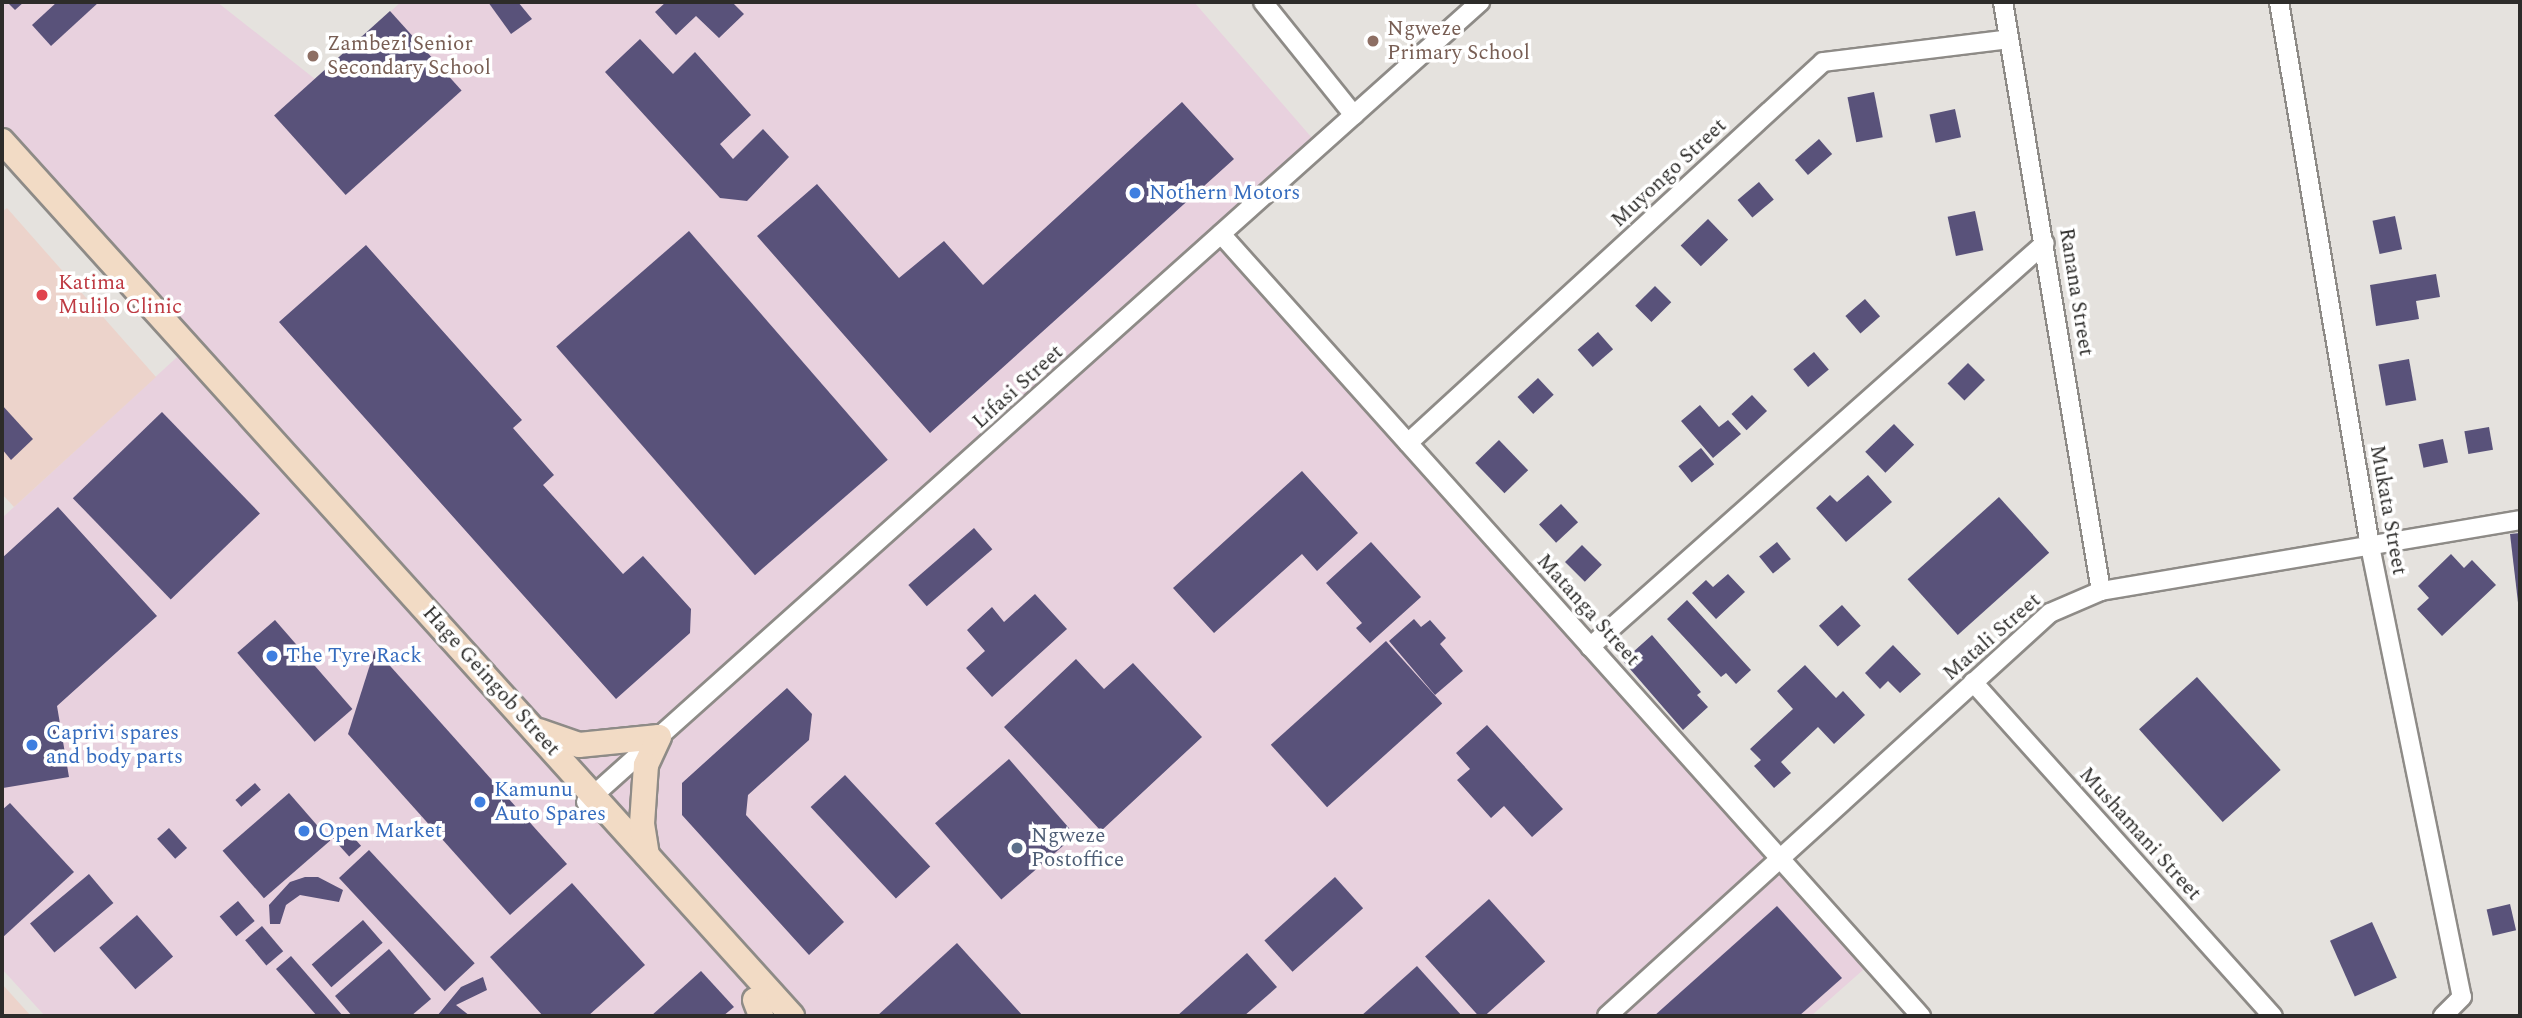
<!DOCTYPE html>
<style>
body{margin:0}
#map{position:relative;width:2522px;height:1018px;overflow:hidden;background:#e5e2de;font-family:Spectral,serif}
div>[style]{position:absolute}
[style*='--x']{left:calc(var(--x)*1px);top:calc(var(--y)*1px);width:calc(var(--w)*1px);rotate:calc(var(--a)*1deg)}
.commercial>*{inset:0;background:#e8d1de}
.medical>*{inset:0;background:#ecd3cb}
.building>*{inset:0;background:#59527a;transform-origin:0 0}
.roads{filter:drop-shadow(2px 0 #8e8b87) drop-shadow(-2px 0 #8e8b87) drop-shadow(0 2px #8e8b87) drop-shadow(0 -2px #8e8b87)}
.street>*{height:18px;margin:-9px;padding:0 9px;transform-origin:9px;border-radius:9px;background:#fff}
.secondary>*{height:24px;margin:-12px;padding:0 12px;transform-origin:12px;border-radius:12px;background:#f2dbc5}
.dots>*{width:19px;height:19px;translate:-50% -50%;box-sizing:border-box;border:4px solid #fff;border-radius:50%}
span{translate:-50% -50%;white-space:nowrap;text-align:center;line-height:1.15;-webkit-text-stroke:7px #fff;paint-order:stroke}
.education-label{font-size:21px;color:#785e54}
.left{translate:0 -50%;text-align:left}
.street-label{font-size:21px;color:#2d2c2a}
.shop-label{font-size:21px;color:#366cbe}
.health-label{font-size:21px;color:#be3a42}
.service-label{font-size:21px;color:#4e5e75}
.frame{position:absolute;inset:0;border:4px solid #2d2c2a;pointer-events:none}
</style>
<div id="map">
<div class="commercial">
<div style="clip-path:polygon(2px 2px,217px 2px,315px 79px,401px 2px,1194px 2px,1319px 146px,1222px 234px,1872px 962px,1811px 1016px,45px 1016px,2px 969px,2px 518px,188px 347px,2px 141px)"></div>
</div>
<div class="medical">
<div style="clip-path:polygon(7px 208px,156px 377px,14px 507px,2px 494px,2px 212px)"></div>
<div style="clip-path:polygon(2px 984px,31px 1016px,2px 1016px)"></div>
</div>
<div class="building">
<div style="clip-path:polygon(7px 2px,24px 2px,15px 10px)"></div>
<div style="clip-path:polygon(57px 2px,99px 2px,51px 46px,32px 25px)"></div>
<div style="clip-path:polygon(488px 2px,518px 2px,532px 19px,511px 34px)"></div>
<div style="clip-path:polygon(666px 2px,732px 2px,744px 14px,719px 38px,696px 16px,676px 35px,655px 12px)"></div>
<div style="left:390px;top:11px;width:107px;height:156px;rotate:48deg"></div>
<div style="clip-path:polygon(640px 39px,673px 74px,695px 52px,751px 115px,720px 144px,733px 159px,763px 129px,789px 157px,747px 201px,720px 198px,605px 72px)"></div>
<div style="left:1874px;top:92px;width:46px;height:27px;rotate:79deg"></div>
<div style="clip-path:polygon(1182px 102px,1234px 159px,930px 433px,757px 236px,817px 184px,899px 278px,944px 241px,983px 285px)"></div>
<div style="left:1955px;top:109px;width:29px;height:26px;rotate:78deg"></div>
<div style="left:1819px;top:139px;width:20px;height:32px;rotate:49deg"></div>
<div style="left:1759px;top:182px;width:23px;height:28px;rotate:50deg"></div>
<div style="left:1975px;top:211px;width:40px;height:28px;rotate:78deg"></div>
<div style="left:2395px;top:216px;width:34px;height:23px;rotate:78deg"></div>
<div style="left:1708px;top:219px;width:29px;height:38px;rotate:46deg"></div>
<div style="left:689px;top:231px;width:303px;height:176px;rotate:49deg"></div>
<div style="clip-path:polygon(366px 245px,522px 420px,513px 428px,554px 475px,543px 485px,623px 574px,643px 556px,691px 609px,690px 633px,616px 699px,279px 322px)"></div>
<div style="clip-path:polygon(2436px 274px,2440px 297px,2416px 301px,2419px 319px,2376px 326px,2370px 285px)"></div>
<div style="left:1655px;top:286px;width:23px;height:28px;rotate:45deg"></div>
<div style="left:1865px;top:299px;width:23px;height:26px;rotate:49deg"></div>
<div style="left:1598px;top:332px;width:23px;height:27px;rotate:49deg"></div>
<div style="left:1814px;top:352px;width:23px;height:27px;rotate:50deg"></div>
<div style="left:2409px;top:359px;width:42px;height:31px;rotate:80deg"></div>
<div style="left:1968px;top:363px;width:24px;height:29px;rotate:45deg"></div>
<div style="left:1538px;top:378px;width:23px;height:28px;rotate:47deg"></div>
<div style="left:1752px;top:395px;width:22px;height:28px;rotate:47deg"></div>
<div style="clip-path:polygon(2px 405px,33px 439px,11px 460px,2px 449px)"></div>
<div style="clip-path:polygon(1700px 405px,1719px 427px,1728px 420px,1741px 434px,1713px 458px,1681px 421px)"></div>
<div style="left:162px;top:412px;width:141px;height:124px;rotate:46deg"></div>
<div style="left:1894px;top:424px;width:29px;height:40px;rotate:46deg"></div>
<div style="left:2489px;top:427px;width:23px;height:25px;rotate:80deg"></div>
<div style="left:2443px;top:439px;width:24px;height:25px;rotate:78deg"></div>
<div style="left:1499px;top:440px;width:42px;height:33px;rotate:46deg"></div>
<div style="left:1701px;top:448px;width:21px;height:29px;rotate:51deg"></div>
<div style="clip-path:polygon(1302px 471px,1358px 533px,1317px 571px,1302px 554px,1214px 633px,1173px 588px)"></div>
<div style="clip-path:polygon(1868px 475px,1892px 502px,1846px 542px,1816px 508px,1830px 495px,1837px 502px)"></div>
<div style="left:1999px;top:497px;width:75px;height:123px;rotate:48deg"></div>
<div style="left:1561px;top:504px;width:25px;height:30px;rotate:47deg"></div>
<div style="clip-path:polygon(58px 507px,157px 616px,57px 706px,69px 777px,3px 788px,2px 558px)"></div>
<div style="left:974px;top:528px;width:28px;height:87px;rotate:49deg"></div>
<div style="clip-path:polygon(2520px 533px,2520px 611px,2519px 611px,2510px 534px)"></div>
<div style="clip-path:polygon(1371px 542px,1421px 597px,1370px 643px,1356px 628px,1362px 623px,1326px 583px)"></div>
<div style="left:1777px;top:542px;width:22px;height:23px;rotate:51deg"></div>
<div style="left:1582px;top:545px;width:28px;height:24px;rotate:45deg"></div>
<div style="clip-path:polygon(2451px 554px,2464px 568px,2472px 560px,2496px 585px,2442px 636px,2417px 609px,2429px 598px,2418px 586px)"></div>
<div style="clip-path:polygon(1728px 574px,1745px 592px,1716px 619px,1692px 593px,1706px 580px,1713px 587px)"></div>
<div style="clip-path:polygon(1035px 594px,1067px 629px,992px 697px,966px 668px,985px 651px,967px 630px,992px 607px,1004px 622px)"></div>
<div style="clip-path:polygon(1687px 600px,1751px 670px,1736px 684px,1726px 673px,1721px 677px,1667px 619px)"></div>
<div style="left:1842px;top:605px;width:28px;height:31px;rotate:48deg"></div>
<div style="clip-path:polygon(1414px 619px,1421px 627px,1430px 620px,1446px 638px,1440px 644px,1463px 671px,1435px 695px,1389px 641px)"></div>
<div style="left:275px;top:620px;width:118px;height:50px;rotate:49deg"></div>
<div style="clip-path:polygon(1652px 635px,1701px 692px,1697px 695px,1708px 707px,1683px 730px,1623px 661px)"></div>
<div style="left:1386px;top:641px;width:84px;height:155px;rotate:48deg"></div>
<div style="clip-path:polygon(1893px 645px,1921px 674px,1900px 693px,1888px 681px,1880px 689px,1865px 673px)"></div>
<div style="clip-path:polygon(375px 649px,567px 864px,510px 915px,348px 734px)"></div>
<div style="clip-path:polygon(1076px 659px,1104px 689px,1133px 663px,1202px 737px,1101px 831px,1004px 727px)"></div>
<div style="clip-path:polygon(1805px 665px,1836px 698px,1843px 691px,1865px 715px,1834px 744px,1818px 727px,1781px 762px,1791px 773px,1774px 788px,1754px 766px,1761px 760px,1750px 749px,1793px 709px,1777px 691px)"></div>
<div style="left:2197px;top:677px;width:125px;height:78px;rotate:48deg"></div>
<div style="clip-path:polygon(787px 688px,812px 714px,809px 740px,748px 795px,746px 815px,844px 922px,809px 955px,682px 815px,682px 783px)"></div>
<div style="clip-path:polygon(1487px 725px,1563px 809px,1532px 837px,1504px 806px,1491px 818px,1457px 780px,1470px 769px,1456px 753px)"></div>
<div style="left:1009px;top:759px;width:101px;height:98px;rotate:49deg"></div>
<div style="left:845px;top:775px;width:125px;height:47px;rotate:47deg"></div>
<div style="left:255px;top:783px;width:9px;height:26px;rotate:49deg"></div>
<div style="left:289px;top:793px;width:63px;height:88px;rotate:49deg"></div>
<div style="clip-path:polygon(10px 803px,74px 872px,2px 938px,2px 810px)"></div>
<div style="left:169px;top:828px;width:27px;height:16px;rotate:48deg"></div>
<div style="left:345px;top:828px;width:24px;height:16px;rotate:48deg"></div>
<div style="left:369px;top:850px;width:155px;height:41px;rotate:47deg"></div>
<div style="left:89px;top:874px;width:38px;height:77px;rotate:50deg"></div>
<div style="clip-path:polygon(305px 877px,318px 877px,343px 890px,339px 902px,300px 895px,286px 905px,280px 924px,270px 924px,269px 905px,290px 882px)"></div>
<div style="left:1335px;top:877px;width:42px;height:95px;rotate:48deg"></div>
<div style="clip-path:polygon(572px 883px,645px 965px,588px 1016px,543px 1016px,490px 957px)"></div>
<div style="left:1489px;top:899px;width:84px;height:86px;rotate:48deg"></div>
<div style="left:238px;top:901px;width:26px;height:24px;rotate:50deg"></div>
<div style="left:2510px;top:904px;width:27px;height:24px;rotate:77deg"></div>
<div style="clip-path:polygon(1777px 906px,1842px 978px,1799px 1016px,1654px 1016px)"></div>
<div style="left:137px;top:915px;width:55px;height:50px;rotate:49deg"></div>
<div style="left:363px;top:920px;width:30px;height:68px;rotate:49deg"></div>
<div style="left:2372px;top:922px;width:61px;height:46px;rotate:66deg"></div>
<div style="left:262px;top:926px;width:33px;height:22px;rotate:50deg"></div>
<div style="clip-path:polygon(957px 943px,1023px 1016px,877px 1016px)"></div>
<div style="clip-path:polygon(389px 949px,431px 999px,411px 1016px,352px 1016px,335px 996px)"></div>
<div style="clip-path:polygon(1247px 953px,1277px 987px,1244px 1016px,1177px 1016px)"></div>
<div style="clip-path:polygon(291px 956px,343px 1016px,317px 1016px,276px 969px)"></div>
<div style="clip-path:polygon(1417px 966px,1462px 1016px,1361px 1016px)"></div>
<div style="clip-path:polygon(701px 971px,734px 1007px,723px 1016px,651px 1016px)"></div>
<div style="clip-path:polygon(483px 977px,487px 990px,456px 1005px,470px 1016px,437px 1016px,461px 987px)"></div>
</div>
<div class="roads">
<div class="street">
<div style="--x:1263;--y:2;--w:145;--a:51.2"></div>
<div style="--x:2003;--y:2;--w:597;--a:80.55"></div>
<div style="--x:2279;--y:2;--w:552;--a:80.5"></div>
<div style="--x:2370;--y:546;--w:460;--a:78.5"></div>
<div style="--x:2462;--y:997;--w:27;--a:135"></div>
<div style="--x:1221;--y:234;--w:1050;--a:48.17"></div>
<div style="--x:1408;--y:443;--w:563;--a:-42.55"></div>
<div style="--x:1823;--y:62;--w:187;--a:-7"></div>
<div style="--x:1590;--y:647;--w:608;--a:-41.6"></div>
<div style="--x:1973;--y:682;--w:449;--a:48.1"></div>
<div style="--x:586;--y:802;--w:1200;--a:-41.82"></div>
<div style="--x:1607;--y:1016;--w:599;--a:-42.29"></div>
<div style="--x:2050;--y:613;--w:56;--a:-23.3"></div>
<div style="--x:2101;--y:591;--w:425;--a:-9.6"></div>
</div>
<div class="secondary">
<div style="--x:2;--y:141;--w:1179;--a:47.92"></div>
<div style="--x:539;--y:731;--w:42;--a:19.3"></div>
<div style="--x:579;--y:745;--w:80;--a:-5.7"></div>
<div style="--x:659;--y:737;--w:31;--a:115"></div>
<div style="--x:646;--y:765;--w:59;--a:93.9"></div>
<div style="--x:642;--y:824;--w:31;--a:81"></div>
<div style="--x:755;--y:1000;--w:17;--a:69"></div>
</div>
</div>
<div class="dots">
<div style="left:1373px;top:41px;background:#8d6e63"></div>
<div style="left:313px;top:56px;background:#8d6e63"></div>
<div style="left:1135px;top:193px;background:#3f7fe0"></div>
<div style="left:42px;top:295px;background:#e0444e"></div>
<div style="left:272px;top:656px;background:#3f7fe0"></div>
<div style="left:32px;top:745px;background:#3f7fe0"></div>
<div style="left:480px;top:802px;background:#3f7fe0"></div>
<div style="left:304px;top:831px;background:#3f7fe0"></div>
<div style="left:1017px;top:848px;background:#5c6f8a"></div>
</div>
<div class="education-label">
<span class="left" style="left:1387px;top:41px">Ngweze<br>Primary School</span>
<span class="left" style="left:327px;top:56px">Zambezi Senior<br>Secondary School</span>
</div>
<div class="street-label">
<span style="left:1669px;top:173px;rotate:-43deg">Muyongo Street</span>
<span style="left:2076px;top:292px;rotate:81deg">Ranana Street</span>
<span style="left:1018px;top:387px;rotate:-42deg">Lifasi Street</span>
<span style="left:2388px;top:510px;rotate:80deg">Mukata Street</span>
<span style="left:1588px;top:610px;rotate:48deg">Matanga Street</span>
<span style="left:1992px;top:637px;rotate:-41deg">Matali Street</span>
<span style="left:491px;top:681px;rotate:48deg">Hage Geingob Street</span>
<span style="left:2140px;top:834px;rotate:48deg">Mushamani Street</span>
</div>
<div class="shop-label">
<span class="left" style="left:1149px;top:193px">Nothern Motors</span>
<span class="left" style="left:286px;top:656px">The Tyre Rack</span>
<span class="left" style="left:46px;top:745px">Caprivi spares<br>and body parts</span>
<span class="left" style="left:494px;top:802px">Kamunu<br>Auto Spares</span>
<span class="left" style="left:318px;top:831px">Open Market</span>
</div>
<div class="health-label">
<span class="left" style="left:58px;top:295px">Katima<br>Mulilo Clinic</span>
</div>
<div class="service-label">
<span class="left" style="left:1031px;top:848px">Ngweze<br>Postoffice</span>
</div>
<div class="frame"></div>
</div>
